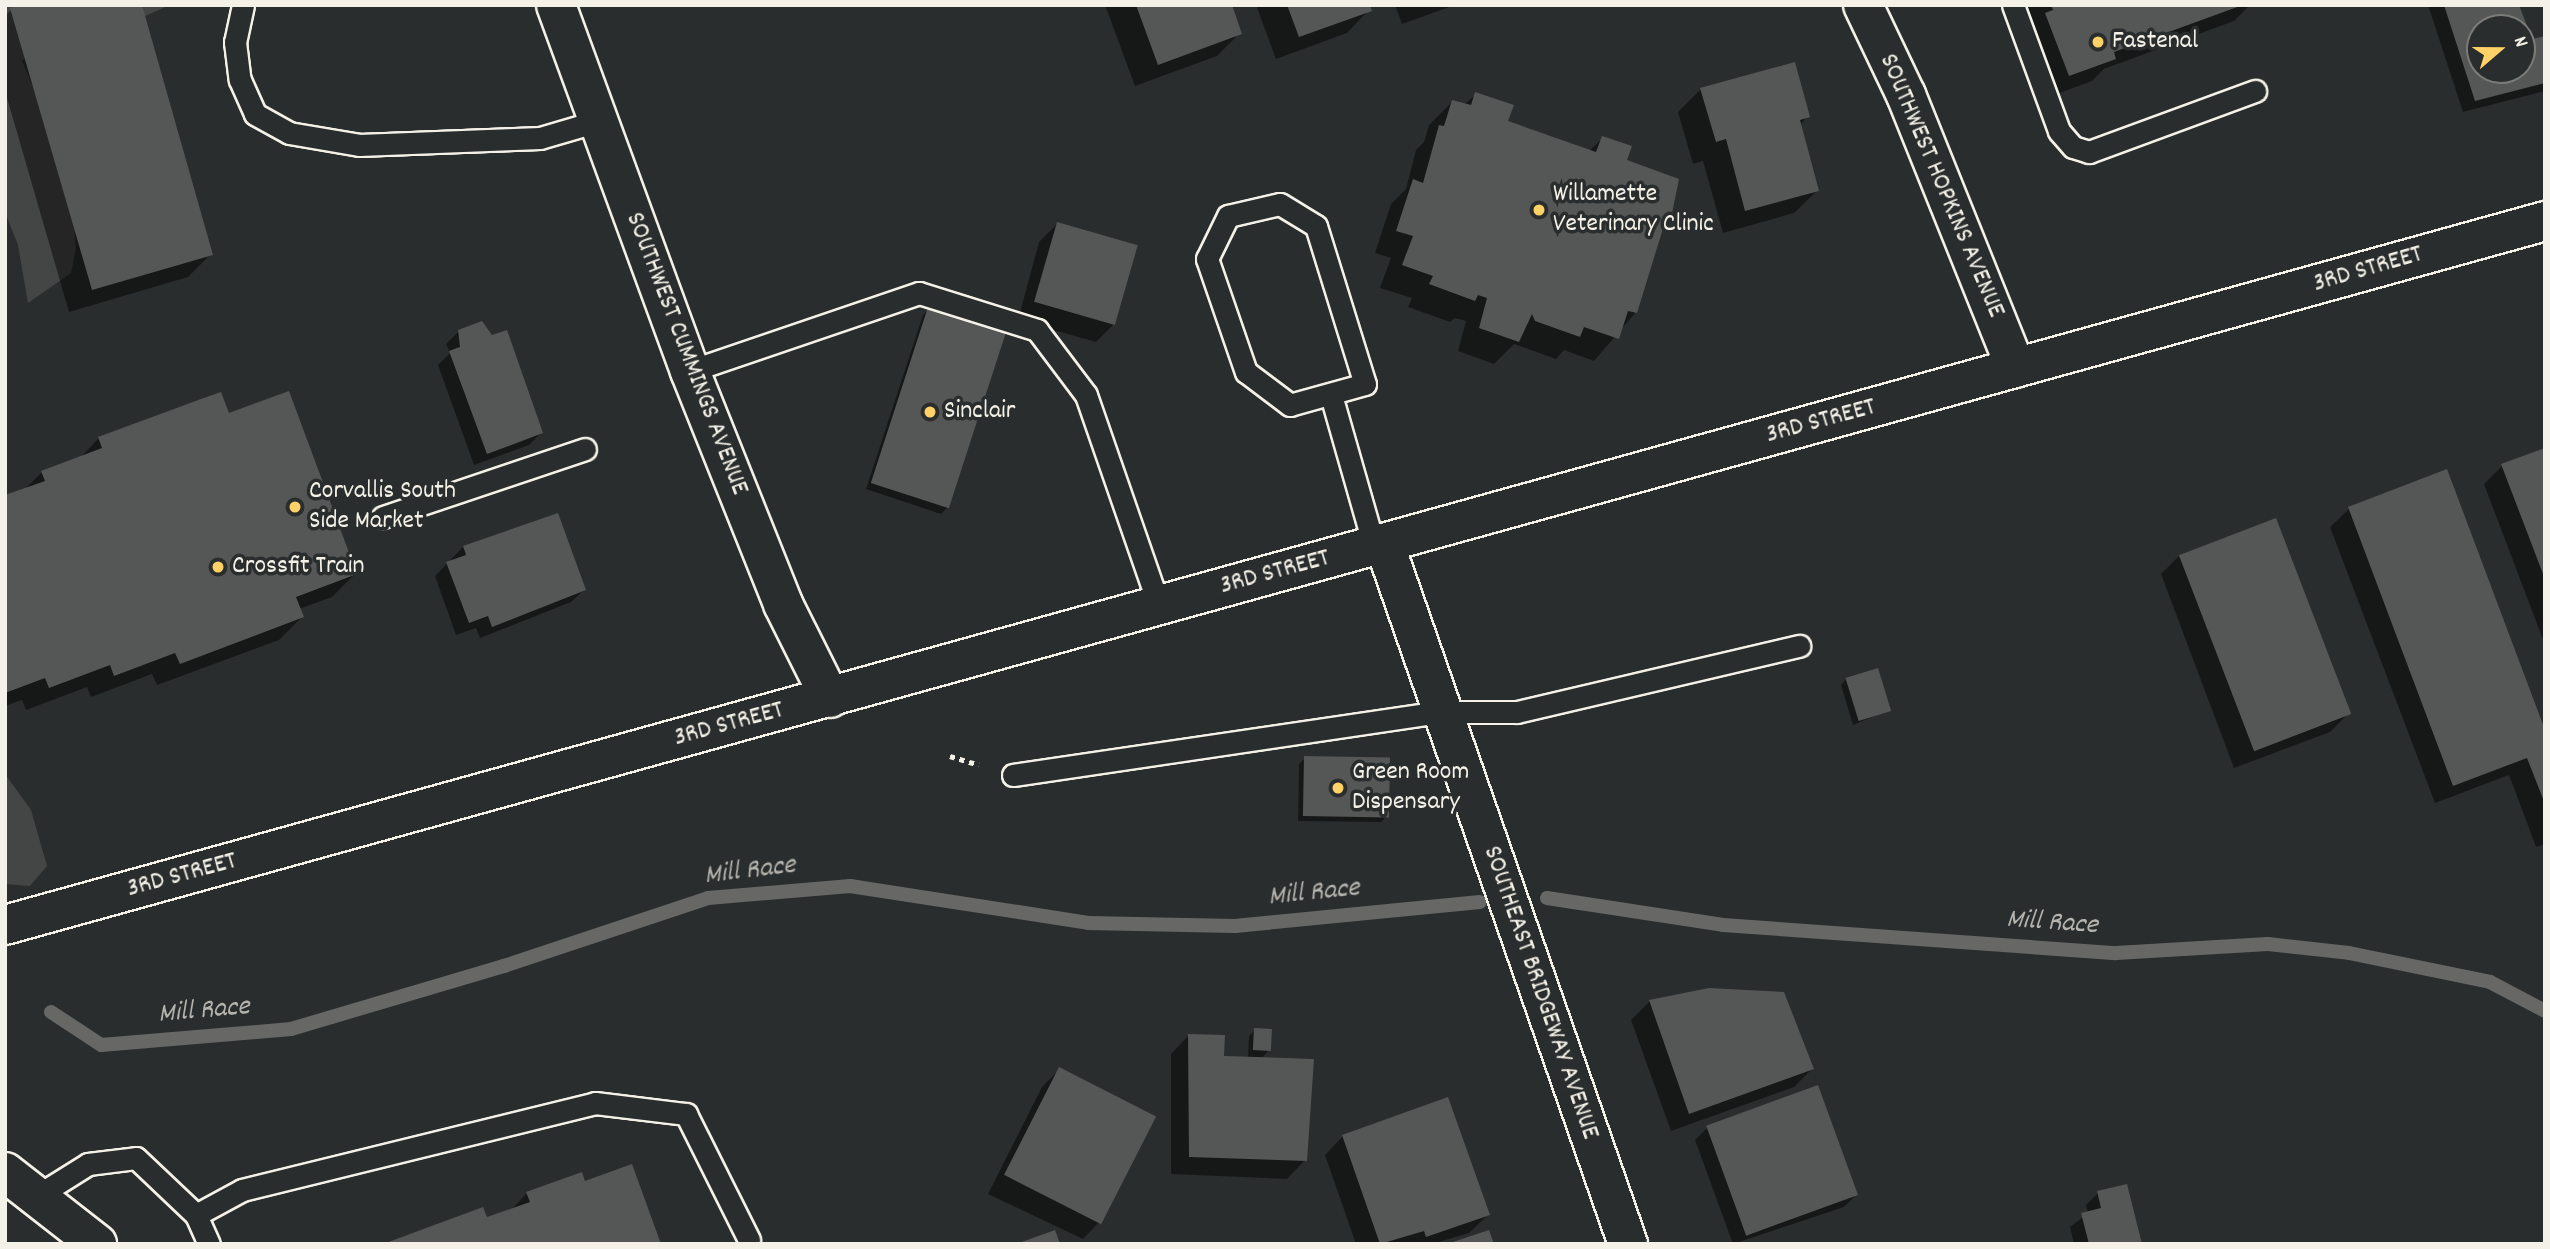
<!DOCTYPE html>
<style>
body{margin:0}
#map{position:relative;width:2550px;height:1249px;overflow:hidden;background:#2a2d2e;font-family:Dekko,sans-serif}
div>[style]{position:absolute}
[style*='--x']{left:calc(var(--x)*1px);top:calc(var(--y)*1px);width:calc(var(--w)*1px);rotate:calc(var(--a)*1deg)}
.green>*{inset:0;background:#444645}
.shadow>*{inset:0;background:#0007}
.stream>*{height:14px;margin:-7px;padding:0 7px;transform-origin:7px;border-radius:7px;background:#676866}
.building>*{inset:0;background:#555756;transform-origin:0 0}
.path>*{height:4.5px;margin-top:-2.25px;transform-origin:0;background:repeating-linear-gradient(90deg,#f4f1e8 0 5px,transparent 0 10px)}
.roads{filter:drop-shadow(2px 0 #f4f1e8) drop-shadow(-2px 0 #f4f1e8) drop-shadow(0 2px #f4f1e8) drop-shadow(0 -2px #f4f1e8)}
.service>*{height:21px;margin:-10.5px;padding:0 10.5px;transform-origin:10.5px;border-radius:10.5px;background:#2a2d2e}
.minor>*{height:38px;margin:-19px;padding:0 19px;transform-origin:19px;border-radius:19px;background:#2a2d2e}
.trunk>*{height:38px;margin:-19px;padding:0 19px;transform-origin:19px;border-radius:19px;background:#2a2d2e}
.dots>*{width:19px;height:19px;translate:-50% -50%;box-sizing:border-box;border:4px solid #2a2d2e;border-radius:50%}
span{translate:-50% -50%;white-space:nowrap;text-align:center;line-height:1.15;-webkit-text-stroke:7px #2a2d2e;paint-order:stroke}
.poi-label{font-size:26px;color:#f4f1e8}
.left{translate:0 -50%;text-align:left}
.street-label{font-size:26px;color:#f4f1e8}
.water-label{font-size:28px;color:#b5b3ae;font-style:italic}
.frame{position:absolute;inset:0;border:7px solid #f4f1e8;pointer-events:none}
.north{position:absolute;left:2466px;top:14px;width:70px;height:70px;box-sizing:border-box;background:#2a2d2e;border:2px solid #7b7b78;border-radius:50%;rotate:70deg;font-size:19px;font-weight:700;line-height:28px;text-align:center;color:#f4f1e8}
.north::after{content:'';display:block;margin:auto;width:24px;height:32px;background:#ffd166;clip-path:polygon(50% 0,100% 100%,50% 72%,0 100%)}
</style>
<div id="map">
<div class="green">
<div style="clip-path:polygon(5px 5px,170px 5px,120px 27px,41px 42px,22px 61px,68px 168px,76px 248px,71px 273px,28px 303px,18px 245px,5px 212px)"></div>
<div style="clip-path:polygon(5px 774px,31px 810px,47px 866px,30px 886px,5px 884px)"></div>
</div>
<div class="shadow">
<div style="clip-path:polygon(1105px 5px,1230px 5px,1240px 33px,1217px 56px,1135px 86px)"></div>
<div style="clip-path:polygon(1256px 5px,1368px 5px,1369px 10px,1347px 33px,1276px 59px)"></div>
<div style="clip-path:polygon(1395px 5px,1455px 5px,1402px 24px)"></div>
<div style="clip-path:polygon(2020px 5px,2250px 5px,2234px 21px,2104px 69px,2092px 81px,2046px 98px)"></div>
<div style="clip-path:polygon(evenodd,2428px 5px,2517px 5px,2531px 42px,2545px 38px,2545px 91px,2463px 112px,2428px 5px,2480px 28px,2522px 28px,2522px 70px,2480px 70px,2480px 28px)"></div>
<div style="clip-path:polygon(11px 10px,211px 254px,188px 277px,69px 312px,5px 91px,5px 16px)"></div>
<div style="clip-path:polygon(1701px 89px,1808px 116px,1799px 126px,1817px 191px,1794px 213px,1723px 233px,1703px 161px,1693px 164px,1678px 112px)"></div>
<div style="clip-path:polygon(1476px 94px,1506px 122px,1589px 151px,1603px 138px,1668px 222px,1661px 229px,1636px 312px,1594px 361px,1564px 350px,1556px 359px,1514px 344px,1494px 364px,1458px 351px,1466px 321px,1455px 318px,1450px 322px,1408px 307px,1412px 298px,1380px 288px,1391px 258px,1375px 253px,1391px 204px,1406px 189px,1416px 150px,1424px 142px,1429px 125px,1452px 102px,1464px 105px)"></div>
<div style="clip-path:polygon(1057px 224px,1114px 324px,1096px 342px,1018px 320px,1039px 242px)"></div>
<div style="clip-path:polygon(929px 309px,947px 508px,941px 514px,866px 489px,923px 315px)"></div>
<div style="clip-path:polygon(459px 331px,492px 338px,541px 433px,529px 445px,474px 465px,438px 365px,450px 353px,446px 344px)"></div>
<div style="clip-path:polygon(228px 415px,355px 574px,332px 597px,299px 609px,302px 617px,279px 640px,157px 685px,152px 674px,91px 697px,87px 687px,26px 710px,22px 700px,5px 706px,5px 497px,24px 490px,42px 472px,80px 458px,99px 438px)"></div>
<div style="clip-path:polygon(2545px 450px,2545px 645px,2484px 484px,2502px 466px)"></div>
<div style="clip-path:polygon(2446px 472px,2545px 735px,2545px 844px,2536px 847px,2509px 775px,2435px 803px,2330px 527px,2349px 509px)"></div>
<div style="clip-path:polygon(463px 547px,584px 590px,571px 602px,480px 638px,476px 628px,456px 635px,435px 576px)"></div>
<div style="clip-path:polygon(2179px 556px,2348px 714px,2330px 732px,2234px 768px,2161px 574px)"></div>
<div style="clip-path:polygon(1846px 679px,1889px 710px,1853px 725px,1841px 685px)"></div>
<div style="clip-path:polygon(1305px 758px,1387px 816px,1381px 822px,1298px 821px,1299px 764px)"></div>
<div style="clip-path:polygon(1710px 990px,1812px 1069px,1794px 1087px,1671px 1131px,1631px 1020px,1649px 1002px)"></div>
<div style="clip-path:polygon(1255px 1030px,1269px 1050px,1261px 1059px,1305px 1160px,1287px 1179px,1171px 1174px,1171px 1054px,1189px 1035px,1222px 1057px,1248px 1058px,1249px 1036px)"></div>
<div style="clip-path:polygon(1060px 1069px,1154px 1117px,1101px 1220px,1083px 1239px,988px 1194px,1042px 1087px)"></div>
<div style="clip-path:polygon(1707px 1128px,1857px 1194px,1844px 1207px,1733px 1244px,1695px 1140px)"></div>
<div style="clip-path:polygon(1343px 1136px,1488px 1215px,1469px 1233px,1432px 1244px,1356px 1244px,1325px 1155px)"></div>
<div style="clip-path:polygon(584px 1184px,510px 1211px,527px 1193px)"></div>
<div style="clip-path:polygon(2098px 1193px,2140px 1244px,2074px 1244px,2070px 1227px,2088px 1213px,2086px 1205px)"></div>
</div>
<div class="stream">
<div style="--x:1547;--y:898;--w:178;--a:8.7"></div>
<div style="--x:1723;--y:925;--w:394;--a:4.1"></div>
<div style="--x:2116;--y:953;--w:152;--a:-3.4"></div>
<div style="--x:2268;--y:944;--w:81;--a:6.3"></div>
<div style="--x:2349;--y:953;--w:144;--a:11.6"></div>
<div style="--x:2490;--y:982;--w:62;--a:27.8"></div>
<div style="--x:51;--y:1012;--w:60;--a:33.4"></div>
<div style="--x:101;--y:1045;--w:191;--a:-4.8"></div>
<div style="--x:291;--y:1029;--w:222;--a:-16.5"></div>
<div style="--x:504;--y:966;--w:215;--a:-18.4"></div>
<div style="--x:708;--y:898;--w:143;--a:-4.8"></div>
<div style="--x:850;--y:886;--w:241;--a:8.8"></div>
<div style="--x:1088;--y:923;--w:147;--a:1.2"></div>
<div style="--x:1235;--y:926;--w:246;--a:-5.6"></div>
</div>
<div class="building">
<div style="clip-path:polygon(21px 5px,142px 5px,213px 255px,92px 290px,10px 8px)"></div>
<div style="clip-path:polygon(1136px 5px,1232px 5px,1242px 34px,1158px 65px)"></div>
<div style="clip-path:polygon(1287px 5px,1370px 5px,1372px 11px,1299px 37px)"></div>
<div style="clip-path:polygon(2051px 5px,2240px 5px,2240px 6px,2114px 52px,2116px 59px,2069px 76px,2045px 13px,2053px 10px)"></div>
<div style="clip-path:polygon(evenodd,2444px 5px,2519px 5px,2532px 39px,2545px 36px,2545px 83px,2475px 101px,2444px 5px,2480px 28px,2522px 28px,2522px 70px,2480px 70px,2480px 28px)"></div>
<div style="clip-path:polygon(1795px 62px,1810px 117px,1800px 120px,1819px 191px,1745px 211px,1726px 139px,1716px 142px,1700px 88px)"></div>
<div style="clip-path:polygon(1475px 92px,1514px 105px,1508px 121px,1596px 152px,1602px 136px,1632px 146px,1627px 160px,1679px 179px,1670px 223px,1665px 222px,1637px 313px,1628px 311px,1619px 339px,1584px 327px,1580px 337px,1535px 321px,1532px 314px,1519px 342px,1479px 328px,1487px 298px,1478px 295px,1475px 301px,1429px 284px,1433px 276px,1402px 265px,1413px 236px,1396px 231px,1413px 179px,1423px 183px,1439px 125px,1444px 126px,1452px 100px,1471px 105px)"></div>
<div style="left:1057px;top:222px;width:84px;height:83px;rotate:16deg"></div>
<div style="left:928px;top:307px;width:82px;height:185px;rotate:18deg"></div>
<div style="clip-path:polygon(482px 321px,492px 335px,507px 330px,543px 433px,487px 454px,449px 351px,460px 347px,458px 330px)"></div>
<div style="clip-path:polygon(289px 391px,357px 574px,296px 597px,304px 617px,180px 664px,175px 653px,114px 676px,110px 665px,49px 688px,45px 678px,5px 693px,5px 495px,45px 481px,41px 471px,102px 448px,98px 437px,201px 399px,221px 392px,229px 413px)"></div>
<div style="clip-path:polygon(2545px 448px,2545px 579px,2501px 464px)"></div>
<div style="clip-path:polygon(2447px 469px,2545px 730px,2545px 804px,2527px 758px,2453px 786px,2348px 507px)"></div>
<div style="clip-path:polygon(558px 513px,586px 590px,492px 627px,488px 616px,469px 623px,446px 562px,466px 555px,463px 546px)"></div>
<div style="left:2276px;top:518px;width:210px;height:104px;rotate:69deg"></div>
<div style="left:1878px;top:668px;width:45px;height:34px;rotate:73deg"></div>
<div style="left:1304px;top:756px;width:86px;height:60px;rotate:1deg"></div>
<div style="clip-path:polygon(1709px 988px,1784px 992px,1814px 1069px,1689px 1114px,1649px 1000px)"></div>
<div style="left:1254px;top:1028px;width:18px;height:22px;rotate:3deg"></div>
<div style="clip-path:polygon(1188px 1034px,1225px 1035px,1224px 1056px,1314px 1059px,1307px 1161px,1189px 1157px)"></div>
<div style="left:1059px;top:1067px;width:109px;height:121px;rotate:27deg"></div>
<div style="left:1818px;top:1085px;width:117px;height:119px;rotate:70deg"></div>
<div style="clip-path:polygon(1448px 1097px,1490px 1215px,1426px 1237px,1424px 1231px,1380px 1244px,1342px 1135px)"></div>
<div style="clip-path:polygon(632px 1164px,661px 1244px,383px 1244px,483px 1207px,487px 1217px,530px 1202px,526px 1192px,582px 1172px,585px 1181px)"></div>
<div style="clip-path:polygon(2127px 1184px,2142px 1244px,2089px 1244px,2081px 1213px,2101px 1208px,2097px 1191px)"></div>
<div style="clip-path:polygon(1055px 1230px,1060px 1244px,1019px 1244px,1019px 1243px)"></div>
<div style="clip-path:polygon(1489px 1230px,1494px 1244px,1451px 1244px,1450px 1243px)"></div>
</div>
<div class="path">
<div style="--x:950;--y:756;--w:30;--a:17"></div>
</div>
<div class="roads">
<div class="service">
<div style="--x:243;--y:5;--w:38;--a:102"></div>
<div style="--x:235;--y:42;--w:38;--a:83"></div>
<div style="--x:240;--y:80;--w:37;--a:66"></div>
<div style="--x:255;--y:114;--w:39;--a:29"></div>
<div style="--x:289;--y:133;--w:71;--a:9.7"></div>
<div style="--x:359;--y:145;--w:181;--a:-2.2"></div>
<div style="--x:540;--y:138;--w:60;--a:-16.3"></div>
<div style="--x:2013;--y:5;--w:134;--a:69.9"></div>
<div style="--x:2059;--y:131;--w:21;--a:49"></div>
<div style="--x:2073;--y:147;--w:17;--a:17"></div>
<div style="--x:2089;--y:152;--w:177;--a:-20.2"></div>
<div style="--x:1280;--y:204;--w:42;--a:31.4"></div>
<div style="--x:1316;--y:226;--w:165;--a:72.8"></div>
<div style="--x:1365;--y:384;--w:78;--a:164.4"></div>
<div style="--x:1290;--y:405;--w:55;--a:-143.1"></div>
<div style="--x:1246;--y:372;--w:120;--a:-109"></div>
<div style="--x:1207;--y:259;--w:48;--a:-64"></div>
<div style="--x:1228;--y:216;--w:53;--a:-13"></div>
<div style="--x:690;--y:371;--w:242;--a:-18.8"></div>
<div style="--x:919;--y:293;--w:124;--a:17.4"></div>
<div style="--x:1037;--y:330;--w:81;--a:53"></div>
<div style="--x:1086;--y:395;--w:223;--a:70.9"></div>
<div style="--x:1331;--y:395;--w:157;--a:74.1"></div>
<div style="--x:383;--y:517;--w:213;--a:-18.6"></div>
<div style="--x:1013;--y:775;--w:434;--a:-8.4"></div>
<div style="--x:1442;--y:712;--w:75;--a:0"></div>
<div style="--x:1517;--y:712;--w:290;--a:-13.2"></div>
<div style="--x:37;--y:1196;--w:60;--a:-32.1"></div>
<div style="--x:88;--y:1164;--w:48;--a:-7.1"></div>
<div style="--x:136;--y:1158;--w:83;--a:43.5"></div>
<div style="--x:196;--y:1215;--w:52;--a:-28.5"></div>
<div style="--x:242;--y:1190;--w:364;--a:-13.8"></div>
<div style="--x:595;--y:1103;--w:92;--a:6.9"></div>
<div style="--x:686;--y:1114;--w:141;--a:63.4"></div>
<div style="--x:196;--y:1215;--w:32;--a:66"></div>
</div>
<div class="minor">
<div style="--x:556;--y:5;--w:390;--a:69.9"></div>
<div style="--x:690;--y:371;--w:251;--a:68.2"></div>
<div style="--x:783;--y:604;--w:105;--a:63.4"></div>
<div style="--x:1863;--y:5;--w:100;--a:64.5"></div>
<div style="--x:1906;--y:95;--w:294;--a:68.1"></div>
<div style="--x:1384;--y:543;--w:742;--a:70.81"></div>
<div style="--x:5;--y:1172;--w:117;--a:38"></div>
</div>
<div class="trunk">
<div style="--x:5;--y:925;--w:2636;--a:-15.49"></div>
</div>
</div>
<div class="dots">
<div style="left:2098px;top:42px;background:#ffd166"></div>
<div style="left:1539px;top:210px;background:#ffd166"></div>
<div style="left:930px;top:412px;background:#ffd166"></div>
<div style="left:295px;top:507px;background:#ffd166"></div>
<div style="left:218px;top:567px;background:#ffd166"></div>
<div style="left:1338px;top:788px;background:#ffd166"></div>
</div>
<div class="poi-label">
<span class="left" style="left:2112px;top:42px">Fastenal</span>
<span class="left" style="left:1553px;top:210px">Willamette<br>Veterinary Clinic</span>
<span class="left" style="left:944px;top:412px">Sinclair</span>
<span class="left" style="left:309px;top:507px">Corvallis South<br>Side Market</span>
<span class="left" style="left:232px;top:567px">Crossfit Train</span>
<span class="left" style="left:1352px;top:788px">Green Room<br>Dispensary</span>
</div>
<div class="street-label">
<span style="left:1941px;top:186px;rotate:67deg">SOUTHWEST HOPKINS AVENUE</span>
<span style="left:2368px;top:270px;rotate:-16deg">3RD STREET</span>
<span style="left:686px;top:354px;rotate:69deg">SOUTHWEST CUMMINGS AVENUE</span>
<span style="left:1821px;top:422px;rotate:-15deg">3RD STREET</span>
<span style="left:1275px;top:573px;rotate:-15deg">3RD STREET</span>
<span style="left:729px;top:725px;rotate:-15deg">3RD STREET</span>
<span style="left:182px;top:876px;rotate:-15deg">3RD STREET</span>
<span style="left:1540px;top:993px;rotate:71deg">SOUTHEAST BRIDGEWAY AVENUE</span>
</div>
<div class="water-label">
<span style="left:750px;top:872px;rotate:-7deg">Mill Race</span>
<span style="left:1314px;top:894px;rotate:-6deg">Mill Race</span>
<span style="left:2052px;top:924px;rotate:4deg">Mill Race</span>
<span style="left:204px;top:1012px;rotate:-5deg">Mill Race</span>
</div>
<div class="frame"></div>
<div class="north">N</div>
</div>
